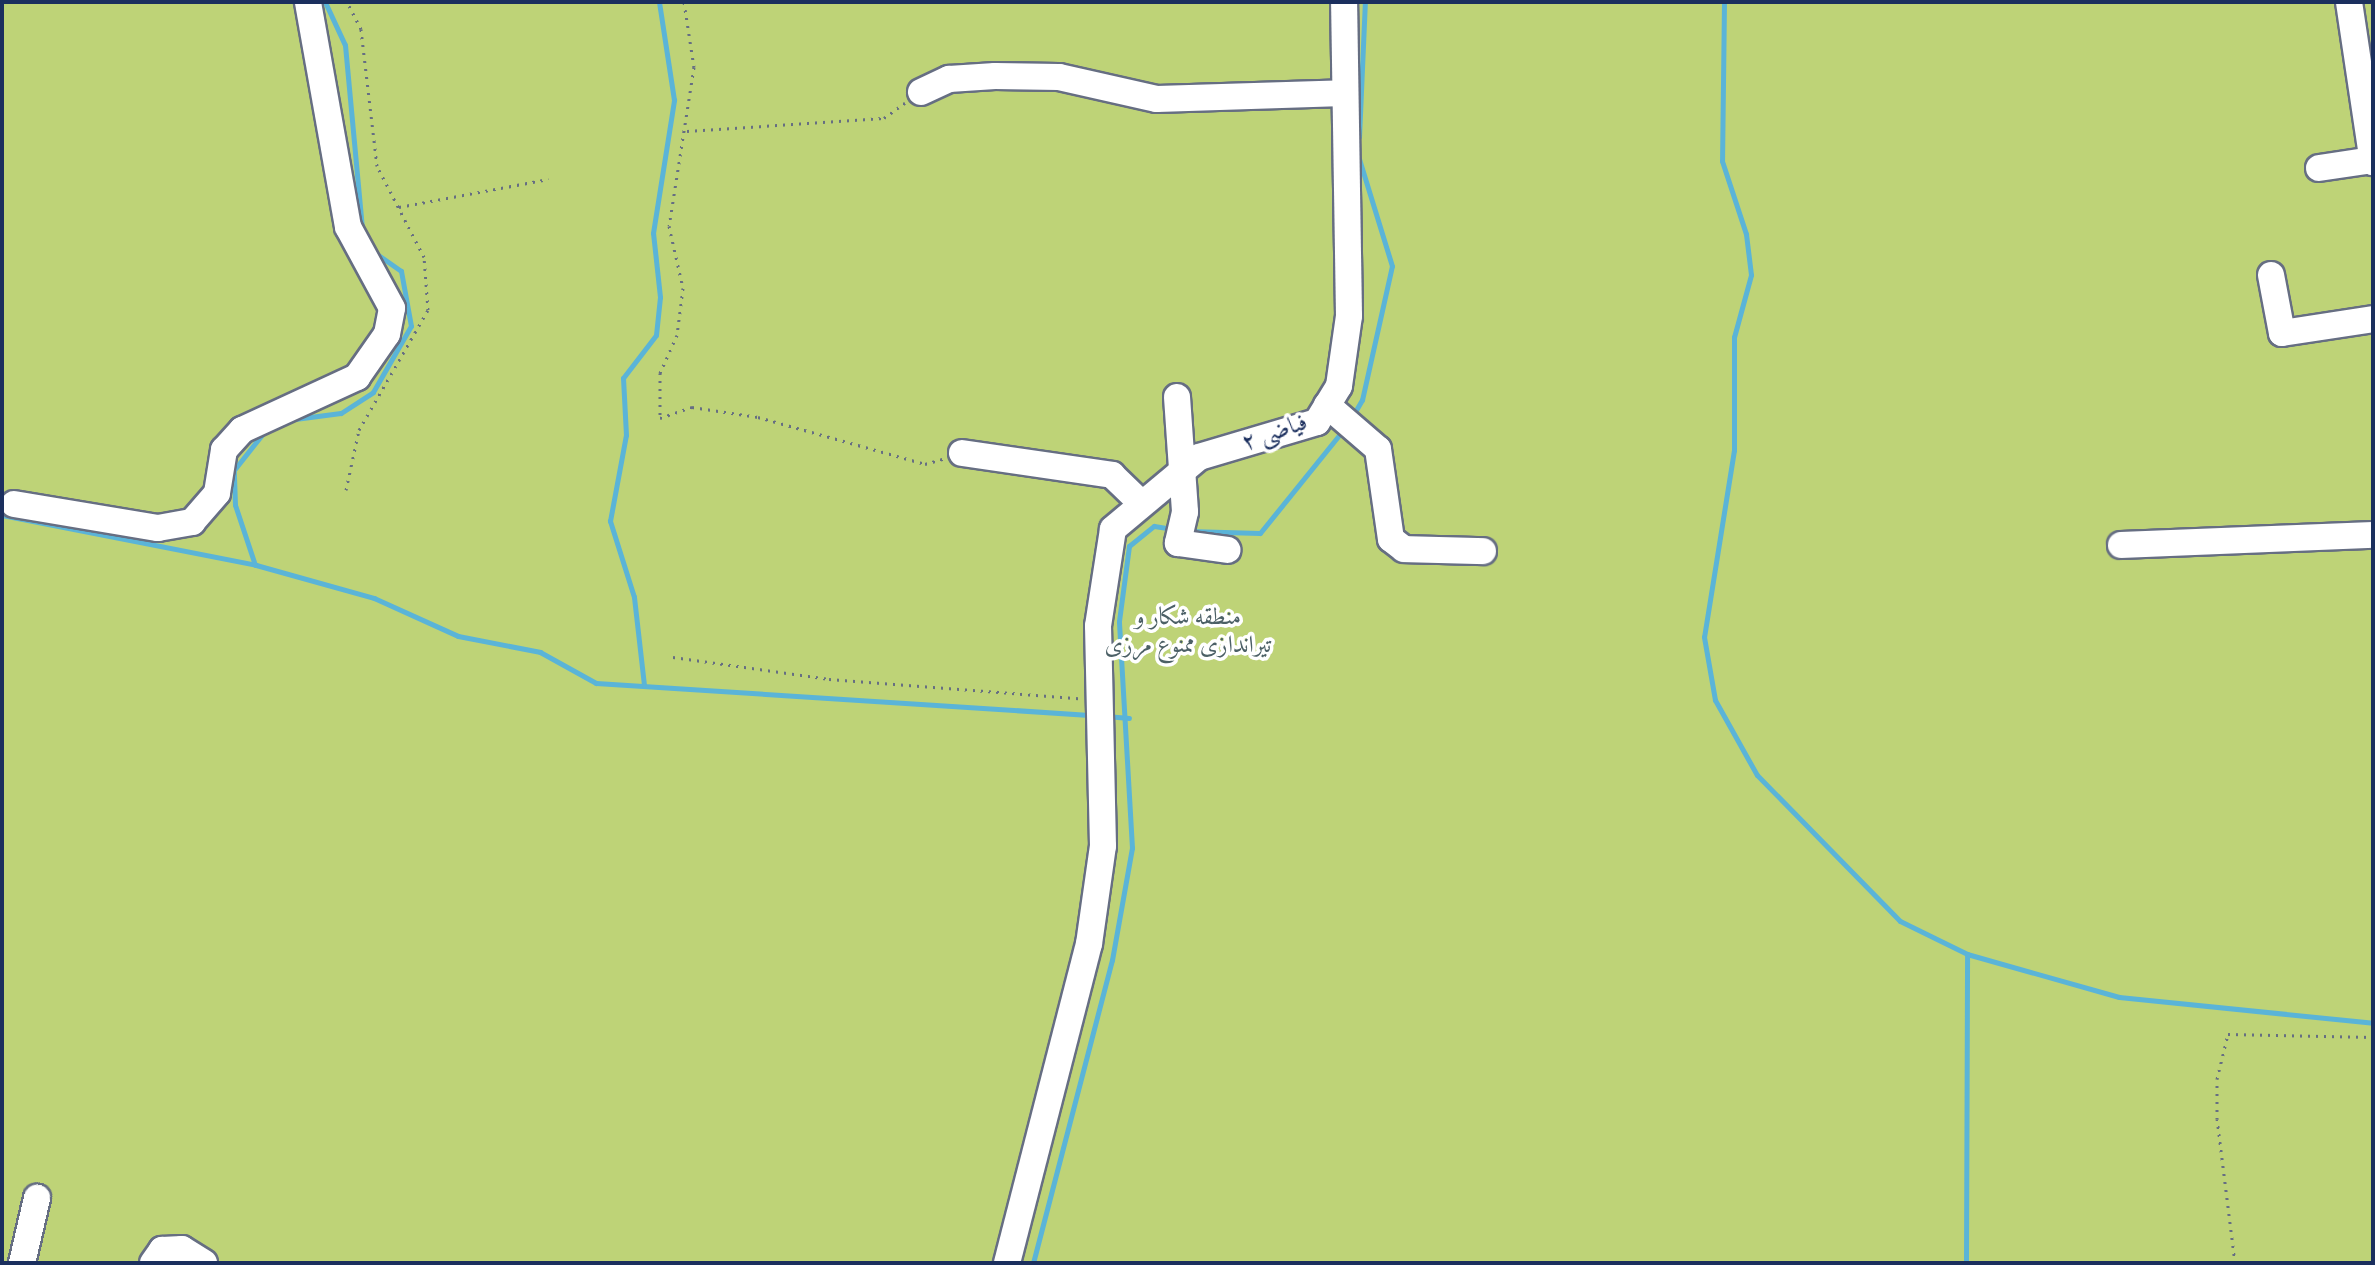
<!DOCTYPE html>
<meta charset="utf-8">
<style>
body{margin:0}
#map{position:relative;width:2375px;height:1265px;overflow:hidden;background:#f2e2c6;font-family:Vollkorn,Amiri,serif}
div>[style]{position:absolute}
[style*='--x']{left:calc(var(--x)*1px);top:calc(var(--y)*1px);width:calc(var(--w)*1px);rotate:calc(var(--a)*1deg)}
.green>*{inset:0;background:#bed377;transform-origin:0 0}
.stream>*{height:5px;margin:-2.5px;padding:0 2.5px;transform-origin:2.5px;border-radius:2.5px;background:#5ab4d8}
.path>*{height:3px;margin-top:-1.5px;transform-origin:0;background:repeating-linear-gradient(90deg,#666e82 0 2px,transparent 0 8px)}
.roads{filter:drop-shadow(2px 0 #666e82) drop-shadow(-2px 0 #666e82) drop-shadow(0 2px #666e82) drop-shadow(0 -2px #666e82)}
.minor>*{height:26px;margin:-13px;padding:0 13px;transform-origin:13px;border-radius:13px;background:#fff}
span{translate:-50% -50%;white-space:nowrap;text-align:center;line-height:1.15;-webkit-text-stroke:7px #fff;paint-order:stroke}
.street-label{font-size:24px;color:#1b2f5e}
.park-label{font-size:24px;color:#4c6066}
.frame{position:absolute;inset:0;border:4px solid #1b2f5e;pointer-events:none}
</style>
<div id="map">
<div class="green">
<div style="left:2px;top:2px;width:2371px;height:1261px"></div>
</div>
<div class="stream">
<div style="--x:325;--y:2;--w:47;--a:65.1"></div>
<div style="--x:345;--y:45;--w:185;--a:84.7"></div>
<div style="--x:1724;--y:2;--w:159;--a:90.7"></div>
<div style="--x:1722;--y:161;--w:77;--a:71.8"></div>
<div style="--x:1746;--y:234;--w:41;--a:83"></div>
<div style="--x:1751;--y:275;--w:64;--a:105.3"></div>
<div style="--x:1734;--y:337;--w:113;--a:90"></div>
<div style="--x:1734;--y:450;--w:189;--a:99.1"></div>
<div style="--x:1704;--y:637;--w:64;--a:80.1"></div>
<div style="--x:1715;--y:700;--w:86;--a:60.8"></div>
<div style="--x:1757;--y:775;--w:204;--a:45.6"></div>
<div style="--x:1900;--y:921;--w:75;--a:26.2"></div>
<div style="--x:1967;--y:954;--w:158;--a:15.8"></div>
<div style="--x:2119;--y:997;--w:255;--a:5.8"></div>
<div style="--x:1359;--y:137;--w:135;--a:-87.5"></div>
<div style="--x:1352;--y:417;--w:20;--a:-60"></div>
<div style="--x:1362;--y:400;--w:137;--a:-77.4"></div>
<div style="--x:1392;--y:266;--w:112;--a:-107.1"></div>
<div style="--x:295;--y:419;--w:46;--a:-7.4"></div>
<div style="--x:341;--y:413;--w:38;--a:-33"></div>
<div style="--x:373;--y:392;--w:76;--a:-60.1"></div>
<div style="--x:411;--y:326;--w:56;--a:-100.3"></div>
<div style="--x:401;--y:271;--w:33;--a:-145"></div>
<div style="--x:2;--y:515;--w:259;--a:11.1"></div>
<div style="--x:256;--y:565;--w:123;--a:15.6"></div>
<div style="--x:374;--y:598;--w:92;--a:24.3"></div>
<div style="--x:458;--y:636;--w:84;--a:11"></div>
<div style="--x:540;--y:652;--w:64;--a:29"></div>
<div style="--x:596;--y:683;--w:498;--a:3.7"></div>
<div style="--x:1188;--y:531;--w:72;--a:1.6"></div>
<div style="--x:1260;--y:533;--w:134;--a:-51.1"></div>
<div style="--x:255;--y:565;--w:63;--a:-108.4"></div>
<div style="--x:235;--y:505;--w:35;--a:-92"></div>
<div style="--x:234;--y:470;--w:48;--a:-51.7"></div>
<div style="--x:644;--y:685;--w:89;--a:-96.5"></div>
<div style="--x:634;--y:597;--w:80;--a:-107.5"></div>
<div style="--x:610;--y:521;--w:87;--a:-79.5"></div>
<div style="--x:626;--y:435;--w:57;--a:-93"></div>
<div style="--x:623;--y:378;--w:54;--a:-52.5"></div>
<div style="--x:656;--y:335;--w:38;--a:-84"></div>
<div style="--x:660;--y:297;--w:64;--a:-96.2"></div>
<div style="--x:653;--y:233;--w:135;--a:-81"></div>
<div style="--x:674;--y:100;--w:99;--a:-98.7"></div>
<div style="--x:1106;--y:716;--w:23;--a:5"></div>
<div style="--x:1033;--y:1263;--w:313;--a:-75.4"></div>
<div style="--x:1112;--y:960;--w:114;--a:-79.9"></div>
<div style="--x:1132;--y:848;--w:227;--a:-93.3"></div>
<div style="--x:1119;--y:621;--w:76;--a:-82.4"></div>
<div style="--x:1129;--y:546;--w:32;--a:-39"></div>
<div style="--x:1154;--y:526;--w:20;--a:9"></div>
<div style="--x:1966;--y:1263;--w:309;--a:-89.8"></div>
</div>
<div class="path">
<div style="--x:684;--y:2;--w:66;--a:81.3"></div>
<div style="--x:694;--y:67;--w:161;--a:98.9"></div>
<div style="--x:669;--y:226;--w:64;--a:77.3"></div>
<div style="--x:683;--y:288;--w:47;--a:97.3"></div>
<div style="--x:677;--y:335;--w:42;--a:114.1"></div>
<div style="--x:660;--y:373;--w:45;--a:90"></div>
<div style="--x:660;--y:418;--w:34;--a:-19"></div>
<div style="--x:692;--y:407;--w:67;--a:8.6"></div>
<div style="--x:758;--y:417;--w:173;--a:15.7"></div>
<div style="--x:925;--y:464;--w:19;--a:-16"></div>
<div style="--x:687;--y:131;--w:197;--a:-3.8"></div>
<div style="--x:884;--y:118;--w:26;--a:-36"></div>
<div style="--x:399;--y:207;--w:152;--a:-10.6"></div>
<div style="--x:346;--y:490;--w:61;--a:-77.8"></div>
<div style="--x:359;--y:430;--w:138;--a:-60.1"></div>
<div style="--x:428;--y:310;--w:53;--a:-94.3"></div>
<div style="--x:424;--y:257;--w:102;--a:-117.3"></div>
<div style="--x:377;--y:166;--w:138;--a:-96.7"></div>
<div style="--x:361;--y:29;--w:30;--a:-117"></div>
<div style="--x:673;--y:657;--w:158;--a:8"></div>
<div style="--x:829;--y:679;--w:250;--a:4.4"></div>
<div style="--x:2235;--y:1263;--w:145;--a:-97.1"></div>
<div style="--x:2217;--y:1119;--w:40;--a:-90"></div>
<div style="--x:2217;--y:1079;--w:46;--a:-76.3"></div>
<div style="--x:2228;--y:1034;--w:145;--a:1.2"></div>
</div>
<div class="roads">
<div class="minor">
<div style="--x:2349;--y:2;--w:162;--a:81.5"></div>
<div style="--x:921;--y:92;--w:31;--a:-25"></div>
<div style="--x:949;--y:79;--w:46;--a:-3.7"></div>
<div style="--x:995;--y:76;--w:64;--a:0.9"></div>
<div style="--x:1059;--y:77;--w:100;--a:12.7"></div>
<div style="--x:1157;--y:99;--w:187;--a:-1.8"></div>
<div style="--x:2319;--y:168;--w:55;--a:-8.4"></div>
<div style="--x:2271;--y:275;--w:59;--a:79.3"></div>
<div style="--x:2282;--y:333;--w:92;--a:-8.7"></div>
<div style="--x:1177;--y:397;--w:115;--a:86"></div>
<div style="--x:1185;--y:512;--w:32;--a:103"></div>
<div style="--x:1178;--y:543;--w:50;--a:8"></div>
<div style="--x:1327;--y:405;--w:67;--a:40.8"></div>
<div style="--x:1378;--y:449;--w:91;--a:81.8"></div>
<div style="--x:1391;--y:539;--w:16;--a:38"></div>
<div style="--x:1404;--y:549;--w:79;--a:1.5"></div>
<div style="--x:962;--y:453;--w:152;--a:8.3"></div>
<div style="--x:1112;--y:475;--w:36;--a:44"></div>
<div style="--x:14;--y:504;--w:146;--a:9.5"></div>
<div style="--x:158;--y:528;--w:35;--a:-10"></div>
<div style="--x:192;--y:522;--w:38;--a:-49"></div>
<div style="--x:217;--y:493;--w:44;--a:-80.8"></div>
<div style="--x:224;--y:450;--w:27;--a:-48"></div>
<div style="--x:242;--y:430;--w:127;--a:-24.7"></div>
<div style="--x:357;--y:377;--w:52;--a:-55.1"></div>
<div style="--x:387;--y:334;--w:26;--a:-79"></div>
<div style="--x:392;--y:308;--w:92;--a:-118.5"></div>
<div style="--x:348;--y:227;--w:229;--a:-100.1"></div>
<div style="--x:2121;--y:545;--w:252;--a:-2.3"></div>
<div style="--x:22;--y:1263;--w:67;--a:-77"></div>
<div style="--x:153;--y:1263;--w:16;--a:-55"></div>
<div style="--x:162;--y:1250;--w:20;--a:-3"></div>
<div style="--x:182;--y:1249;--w:26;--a:32"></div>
<div style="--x:1007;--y:1263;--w:329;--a:-75.6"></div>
<div style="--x:1089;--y:944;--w:99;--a:-81.9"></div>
<div style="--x:1103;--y:846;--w:220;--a:-91.3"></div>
<div style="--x:1098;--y:626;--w:98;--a:-81.2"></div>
<div style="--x:1113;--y:529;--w:112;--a:-39.9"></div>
<div style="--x:1199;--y:457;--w:123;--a:-16.5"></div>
<div style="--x:1317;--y:422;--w:42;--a:-58.6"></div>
<div style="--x:1339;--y:386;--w:71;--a:-81.9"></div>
<div style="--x:1349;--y:316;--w:314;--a:-90.9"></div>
</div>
</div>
<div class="street-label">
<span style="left:1275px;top:434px;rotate:-19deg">فیاضی ۲</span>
</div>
<div class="park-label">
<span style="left:1188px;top:633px">منطقه شکار و<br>تیراندازی ممنوع مرزی</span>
</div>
<div class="frame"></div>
</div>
